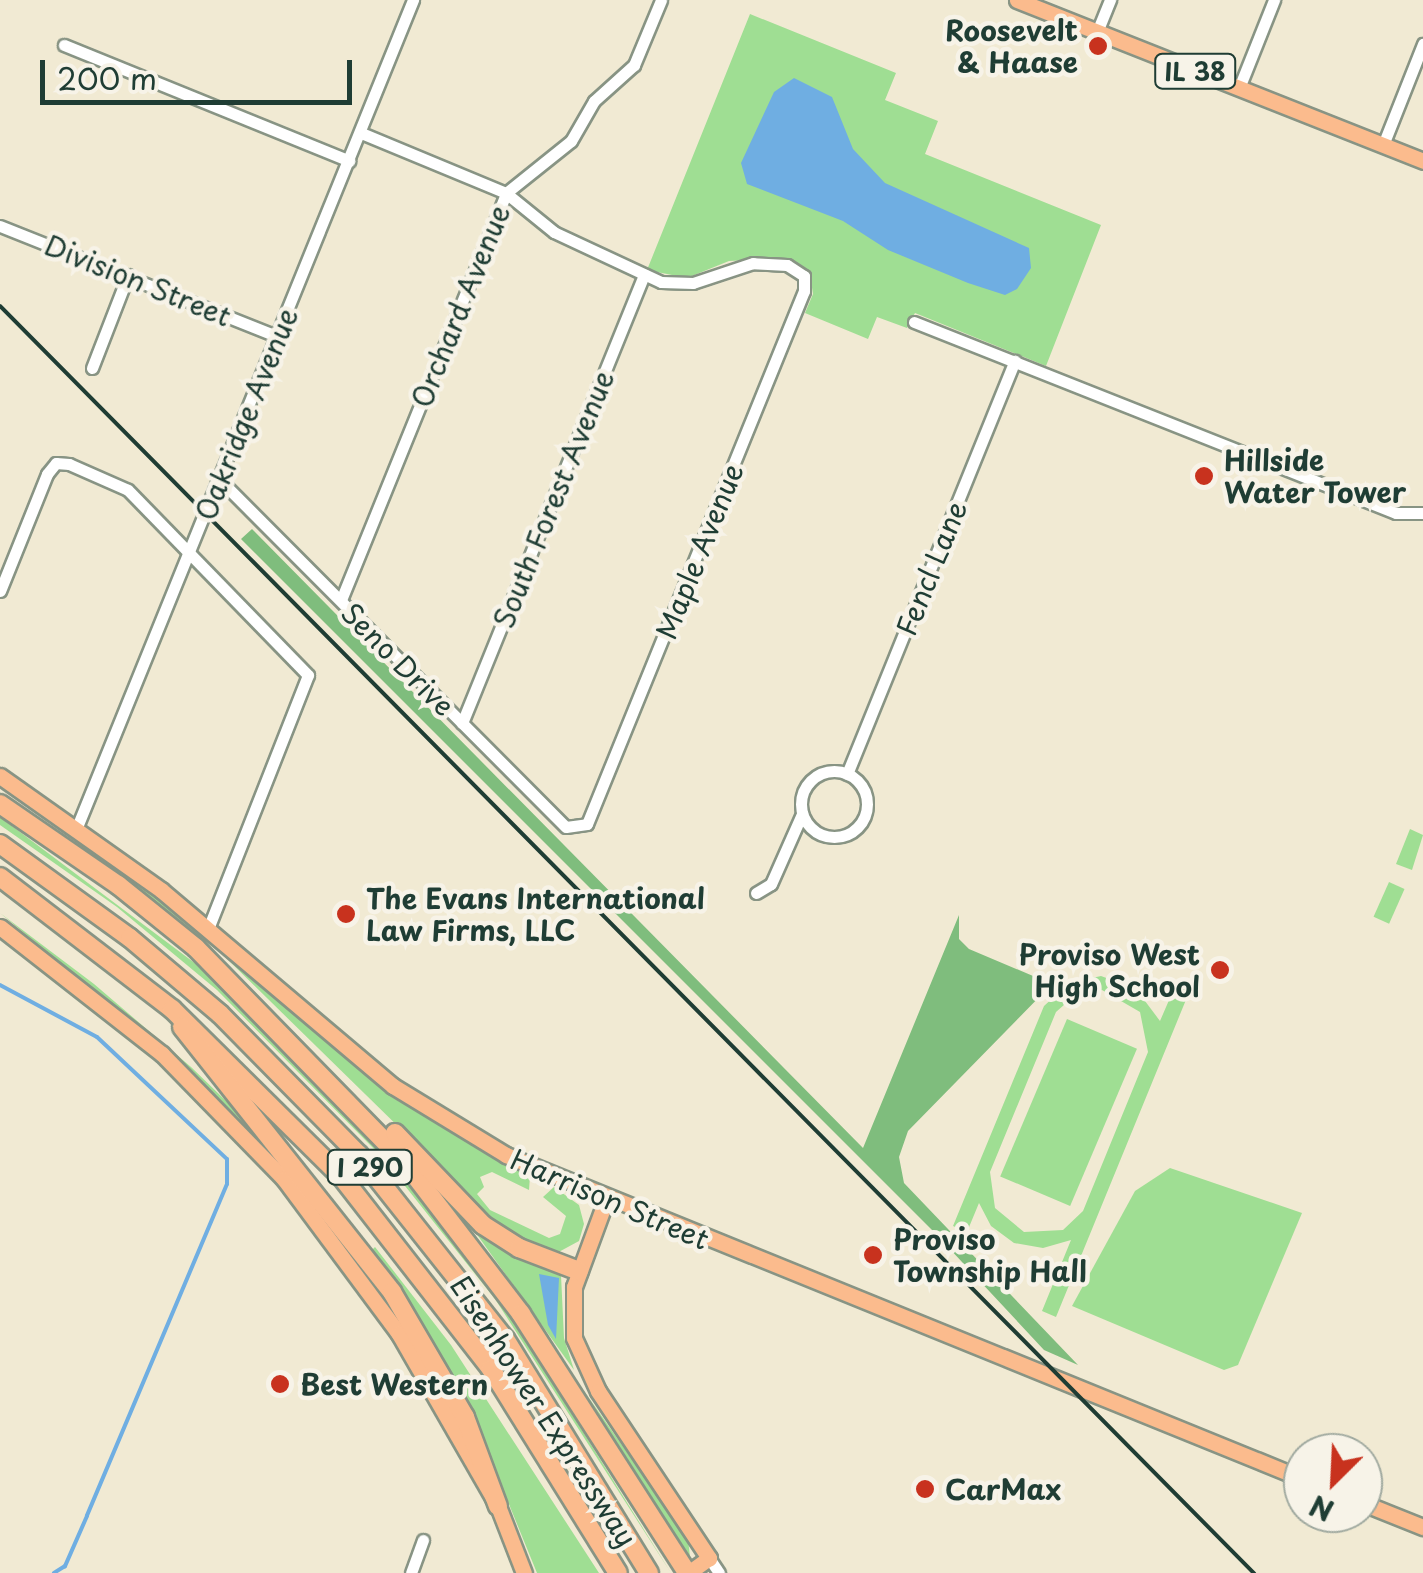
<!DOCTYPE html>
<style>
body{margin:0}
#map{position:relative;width:1423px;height:1573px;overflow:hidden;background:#f1ead3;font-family:"Playpen Sans",sans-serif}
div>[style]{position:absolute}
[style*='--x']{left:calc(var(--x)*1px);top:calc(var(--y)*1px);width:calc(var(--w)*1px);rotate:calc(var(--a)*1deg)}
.green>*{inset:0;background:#9fde93;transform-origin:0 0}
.forest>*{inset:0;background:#7fbd7d}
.water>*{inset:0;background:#6faee2}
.stream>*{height:4px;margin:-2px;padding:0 2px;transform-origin:2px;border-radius:2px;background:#6faee2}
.roads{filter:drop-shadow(2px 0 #889484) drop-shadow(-2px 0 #889484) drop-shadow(0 2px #889484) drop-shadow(0 -2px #889484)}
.minor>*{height:11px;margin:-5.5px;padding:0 5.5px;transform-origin:5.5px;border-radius:5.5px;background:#fff}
.minor>.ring{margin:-5.5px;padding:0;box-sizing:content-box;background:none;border:11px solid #fff;border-radius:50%}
.major>*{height:15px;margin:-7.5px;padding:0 7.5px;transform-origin:7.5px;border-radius:7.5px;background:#fbbb8d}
.highway>*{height:18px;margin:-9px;padding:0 9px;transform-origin:9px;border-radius:9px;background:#fbbb8d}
.rail>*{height:4px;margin:-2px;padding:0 2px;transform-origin:2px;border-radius:2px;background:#1f3d34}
.dots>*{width:28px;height:28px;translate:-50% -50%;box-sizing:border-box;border:5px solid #f7f3e8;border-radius:50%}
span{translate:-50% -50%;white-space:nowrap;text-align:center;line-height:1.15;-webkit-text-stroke:9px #f7f3e8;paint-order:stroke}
.shield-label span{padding:2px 8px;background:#f7f3e8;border:2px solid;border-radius:8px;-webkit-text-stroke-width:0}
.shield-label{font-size:25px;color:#1f3d34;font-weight:700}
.poi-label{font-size:28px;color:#1f3d34;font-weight:700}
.right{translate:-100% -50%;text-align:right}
.left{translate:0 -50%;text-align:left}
.street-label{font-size:28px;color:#1f3d34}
.north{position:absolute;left:1283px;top:1433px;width:100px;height:100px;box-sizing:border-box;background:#f7f3e8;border:2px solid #a1aaa0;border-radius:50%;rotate:204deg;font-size:28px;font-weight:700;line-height:40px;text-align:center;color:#1f3d34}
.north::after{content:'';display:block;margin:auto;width:35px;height:45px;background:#c8321e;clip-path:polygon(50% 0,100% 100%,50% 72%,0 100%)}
.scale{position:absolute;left:40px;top:60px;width:312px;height:45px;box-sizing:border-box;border:5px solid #1f3d34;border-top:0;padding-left:12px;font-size:30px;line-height:35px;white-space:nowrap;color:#1f3d34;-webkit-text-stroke:8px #f7f3e8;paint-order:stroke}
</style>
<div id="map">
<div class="green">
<div style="clip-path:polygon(750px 14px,896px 73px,885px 100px,938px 121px,925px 154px,1101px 225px,1046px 366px,915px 313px,907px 328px,877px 317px,868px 339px,805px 313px,813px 294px,810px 275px,786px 258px,729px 261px,687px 278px,647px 270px)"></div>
<div style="clip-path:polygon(0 784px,133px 877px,360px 1070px,530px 1176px,529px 1190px,492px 1172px,480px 1177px,484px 1187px,477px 1194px,490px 1210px,549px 1238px,560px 1234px,566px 1216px,543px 1197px,554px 1187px,579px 1205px,584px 1224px,579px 1241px,555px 1254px,508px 1234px,222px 954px)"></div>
<div style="clip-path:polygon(0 817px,196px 964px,367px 1131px,512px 1318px,671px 1573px,495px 1299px,382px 1157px,217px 990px,117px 907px,0 825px)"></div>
<div style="clip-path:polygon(1410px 829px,1423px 835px,1412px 870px,1396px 864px)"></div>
<div style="left:1389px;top:882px;width:17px;height:38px;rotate:24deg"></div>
<div style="clip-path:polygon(0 913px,94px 984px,191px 1067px,256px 1130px,281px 1163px,181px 1063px)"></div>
<div style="clip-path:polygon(evenodd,1101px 976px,1136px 989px,1160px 1021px,1176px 984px,1190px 990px,1056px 1317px,1042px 1311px,1071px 1240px,1043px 1248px,1014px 1243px,991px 1226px,979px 1203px,967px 1232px,953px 1226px,1044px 1006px,1069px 983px,1101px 976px,1102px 990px,1140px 1012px,1148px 1052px,1083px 1211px,1063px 1230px,1024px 1232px,995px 1208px,990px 1172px,1056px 1012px,1074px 996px,1102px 990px)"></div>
<div style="left:1067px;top:1019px;width:76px;height:171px;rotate:23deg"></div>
<div style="clip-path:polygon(1170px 1168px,1302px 1213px,1238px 1365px,1224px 1370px,1072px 1306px,1135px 1191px)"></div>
<div style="clip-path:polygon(468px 1222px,561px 1275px,564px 1338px,574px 1370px)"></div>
<div style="clip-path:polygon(375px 1247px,451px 1345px,599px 1573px,537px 1573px,484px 1443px,417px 1320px,371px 1251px)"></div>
<div style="clip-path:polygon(577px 1381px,688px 1539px,690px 1557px,628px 1461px)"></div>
</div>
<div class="forest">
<div style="clip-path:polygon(252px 529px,863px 1148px,959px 915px,959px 939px,969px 949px,1052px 984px,908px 1131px,899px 1157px,904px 1183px,1078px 1365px,1044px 1350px,935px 1233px,241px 539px)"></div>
</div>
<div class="water">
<div style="clip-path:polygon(794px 78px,832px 97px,853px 149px,885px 183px,1029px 248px,1031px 268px,1017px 289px,1005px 295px,968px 283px,888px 250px,843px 221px,747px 184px,741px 163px,774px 92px)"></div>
<div style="clip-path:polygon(539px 1274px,559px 1278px,556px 1339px,548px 1325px)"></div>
</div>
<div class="stream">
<div style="--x:0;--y:985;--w:110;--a:28.2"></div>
<div style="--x:97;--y:1037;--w:178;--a:43.2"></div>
<div style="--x:227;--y:1159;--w:25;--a:90"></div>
<div style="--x:227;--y:1184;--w:360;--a:112.9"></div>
<div style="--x:87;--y:1516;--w:55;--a:113.7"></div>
<div style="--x:65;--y:1566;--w:13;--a:148"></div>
</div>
<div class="roads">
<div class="minor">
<div style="--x:1097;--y:32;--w:35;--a:-68"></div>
<div style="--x:64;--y:45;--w:308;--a:22.1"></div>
<div style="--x:1239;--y:88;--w:95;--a:-68.3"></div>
<div style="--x:1383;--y:145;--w:109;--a:-68.4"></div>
<div style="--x:0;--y:226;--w:297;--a:21.7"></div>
<div style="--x:914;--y:322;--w:518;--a:21.62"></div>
<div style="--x:1396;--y:513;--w:27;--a:0"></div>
<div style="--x:92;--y:368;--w:100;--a:-68.8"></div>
<div style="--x:219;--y:479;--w:491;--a:45.1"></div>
<div style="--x:566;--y:827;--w:21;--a:-8"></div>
<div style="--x:587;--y:824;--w:575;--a:-67.85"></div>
<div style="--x:804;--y:291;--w:15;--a:-90"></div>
<div style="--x:804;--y:276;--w:20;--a:-147"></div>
<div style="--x:787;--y:265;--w:34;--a:-177"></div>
<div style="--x:753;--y:263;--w:63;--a:161.6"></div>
<div style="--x:693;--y:283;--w:32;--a:-178"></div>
<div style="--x:661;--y:282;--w:118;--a:-155"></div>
<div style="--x:554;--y:232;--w:62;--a:-140.9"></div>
<div style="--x:506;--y:193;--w:157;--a:-157.5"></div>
<div style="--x:0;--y:591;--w:126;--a:-68.1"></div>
<div style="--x:47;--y:474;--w:14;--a:-51"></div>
<div style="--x:56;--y:463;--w:13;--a:4"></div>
<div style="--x:69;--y:464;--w:64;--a:23.8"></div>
<div style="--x:128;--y:490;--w:258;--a:45.8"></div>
<div style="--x:308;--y:675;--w:273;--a:111.5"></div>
<div style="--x:341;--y:600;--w:439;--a:-67.9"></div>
<div style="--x:506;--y:193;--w:83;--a:-38.7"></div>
<div style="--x:571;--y:141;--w:46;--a:-60.1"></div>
<div style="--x:594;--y:101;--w:54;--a:-42"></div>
<div style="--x:634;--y:65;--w:70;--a:-67.4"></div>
<div style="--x:462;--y:723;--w:484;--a:-67.9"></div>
<div class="ring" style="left:801px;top:771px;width:55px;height:55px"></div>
<div style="--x:847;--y:774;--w:446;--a:-67.9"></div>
<div style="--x:77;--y:827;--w:893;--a:-67.89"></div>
<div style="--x:756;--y:893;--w:17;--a:-31"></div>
<div style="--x:771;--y:884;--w:77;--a:-66.1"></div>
<div style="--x:709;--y:1558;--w:18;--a:56"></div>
<div style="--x:411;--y:1573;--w:35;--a:-70"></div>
</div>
<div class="major">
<div style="--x:1017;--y:0;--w:437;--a:21.6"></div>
<div style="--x:0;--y:776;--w:197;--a:35.3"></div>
<div style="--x:161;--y:890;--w:304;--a:40.2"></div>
<div style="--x:393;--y:1086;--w:132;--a:31.4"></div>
<div style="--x:506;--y:1155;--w:860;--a:22.12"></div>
<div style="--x:0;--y:927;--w:206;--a:38.1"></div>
<div style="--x:162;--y:1054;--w:175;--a:45.7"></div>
<div style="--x:284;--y:1179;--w:193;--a:53.4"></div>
<div style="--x:399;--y:1334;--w:198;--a:60.1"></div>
<div style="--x:498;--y:1506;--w:72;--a:68.8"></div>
<div style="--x:606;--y:1200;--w:93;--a:110.2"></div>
<div style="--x:574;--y:1287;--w:51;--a:90"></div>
<div style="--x:574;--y:1338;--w:58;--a:65.6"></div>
<div style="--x:598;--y:1391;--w:201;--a:56.4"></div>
<div style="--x:709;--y:1558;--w:26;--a:144"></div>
<div style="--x:1363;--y:1503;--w:65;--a:21.8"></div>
</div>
<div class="highway">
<div style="--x:0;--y:804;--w:143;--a:34.5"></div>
<div style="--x:118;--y:885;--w:100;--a:38.9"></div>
<div style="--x:196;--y:948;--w:296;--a:45.7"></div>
<div style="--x:403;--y:1160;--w:194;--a:52.5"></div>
<div style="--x:521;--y:1314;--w:308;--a:57.3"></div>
<div style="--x:0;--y:844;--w:160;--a:35.9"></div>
<div style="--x:130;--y:938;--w:118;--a:40.2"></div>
<div style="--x:220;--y:1014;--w:198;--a:45.4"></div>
<div style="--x:359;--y:1155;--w:235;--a:51.6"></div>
<div style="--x:505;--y:1339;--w:275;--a:58.4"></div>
<div style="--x:0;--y:877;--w:217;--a:37.5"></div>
<div style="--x:172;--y:1009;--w:238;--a:44.7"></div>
<div style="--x:341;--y:1176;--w:244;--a:52.1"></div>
<div style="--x:491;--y:1369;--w:240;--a:58.1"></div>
<div style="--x:182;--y:1027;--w:338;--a:51.6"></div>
<div style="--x:392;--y:1292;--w:145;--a:59.7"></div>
<div style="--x:465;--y:1417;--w:95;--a:69.7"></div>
<div style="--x:395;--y:1133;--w:127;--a:46.3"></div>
<div style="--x:483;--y:1225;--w:43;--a:32.6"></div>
<div style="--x:519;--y:1248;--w:64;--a:21"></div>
</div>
</div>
<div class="rail">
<div style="--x:0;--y:306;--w:1783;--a:45.3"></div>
</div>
<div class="dots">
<div style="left:1098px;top:46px;background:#c8321e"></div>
<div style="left:1204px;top:476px;background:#c8321e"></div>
<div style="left:346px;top:914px;background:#c8321e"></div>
<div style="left:1220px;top:970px;background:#c8321e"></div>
<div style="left:873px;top:1255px;background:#c8321e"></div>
<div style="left:280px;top:1384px;background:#c8321e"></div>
<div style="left:925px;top:1489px;background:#c8321e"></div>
</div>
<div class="shield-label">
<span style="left:1195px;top:71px">IL 38</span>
<span style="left:370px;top:1167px">I 290</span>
</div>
<div class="poi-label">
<span class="right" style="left:1078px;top:46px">Roosevelt<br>&amp; Haase</span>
<span class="left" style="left:1224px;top:476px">Hillside<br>Water Tower</span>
<span class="left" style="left:366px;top:914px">The Evans International<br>Law Firms, LLC</span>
<span class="right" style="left:1200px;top:970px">Proviso West<br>High School</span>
<span class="left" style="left:893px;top:1255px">Proviso<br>Township Hall</span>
<span class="left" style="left:300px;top:1384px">Best Western</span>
<span class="left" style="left:945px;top:1489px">CarMax</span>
</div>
<div class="street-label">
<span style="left:138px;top:280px;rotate:22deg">Division Street</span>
<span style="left:460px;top:306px;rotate:-68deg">Orchard Avenue</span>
<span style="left:246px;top:414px;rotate:-68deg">Oakridge Avenue</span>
<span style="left:553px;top:499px;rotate:-68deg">South Forest Avenue</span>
<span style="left:699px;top:551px;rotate:-68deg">Maple Avenue</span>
<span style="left:931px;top:568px;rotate:-68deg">Fencl Lane</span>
<span style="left:398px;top:659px;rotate:45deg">Seno Drive</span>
<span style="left:610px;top:1199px;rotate:23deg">Harrison Street</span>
<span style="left:544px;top:1411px;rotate:57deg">Eisenhower Expressway</span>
</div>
<div class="north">N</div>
<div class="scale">200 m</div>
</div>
